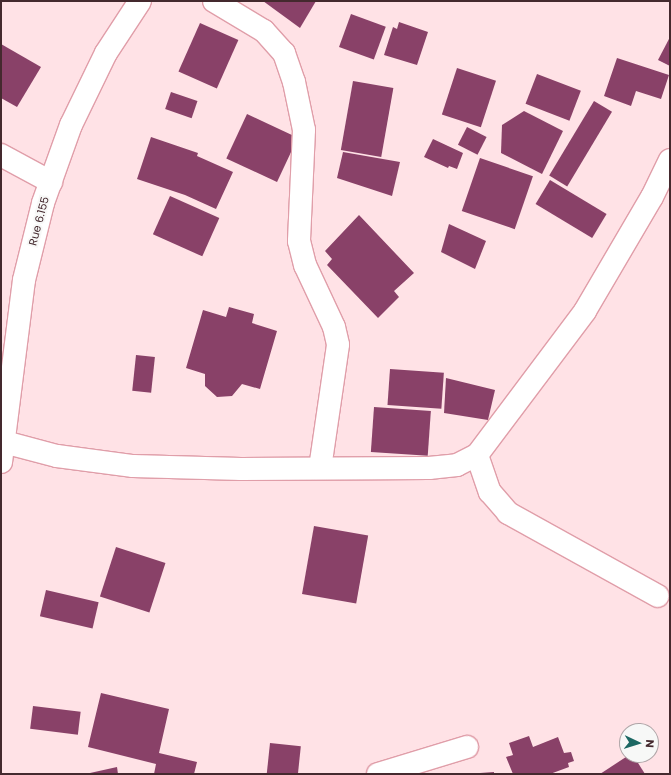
<!DOCTYPE html>
<style>
body{margin:0}
#map{position:relative;width:671px;height:775px;overflow:hidden;background:#ffe2e6;font-family:Poppins,sans-serif}
div>[style]{position:absolute}
[style*='--x']{left:calc(var(--x)*1px);top:calc(var(--y)*1px);width:calc(var(--w)*1px);rotate:calc(var(--a)*1deg)}
.building>*{inset:0;background:#894168;transform-origin:0 0}
.roads{filter:drop-shadow(1px 0 #e09ea9) drop-shadow(-1px 0 #e09ea9) drop-shadow(0 1px #e09ea9) drop-shadow(0 -1px #e09ea9)}
.minor>*{height:22px;margin:-11px;padding:0 11px;transform-origin:11px;border-radius:11px;background:#fff}
span{translate:-50% -50%;white-space:nowrap;text-align:center;line-height:1.15;-webkit-text-stroke:4px #f7f8f7;paint-order:stroke}
.street-label{font-size:11px;color:#44292e}
.frame{position:absolute;inset:0;border:2px solid #44292e;pointer-events:none}
.north{position:absolute;left:619px;top:723px;width:40px;height:40px;box-sizing:border-box;background:#f7f8f7;border:1px solid #afa5a7;border-radius:50%;rotate:94deg;font-size:11px;font-weight:700;line-height:16px;text-align:center;color:#44292e}
.north::after{content:'';display:block;margin:auto;width:14px;height:18px;background:#1c6863;clip-path:polygon(50% 0,100% 100%,50% 72%,0 100%)}
</style>
<div id="map">
<div class="building">
<div style="clip-path:polygon(263px 1px,316px 1px,300px 28px)"></div>
<div style="left:351px;top:14px;width:37px;height:35px;rotate:20deg"></div>
<div style="clip-path:polygon(399px 22px,428px 32px,417px 65px,384px 55px,393px 27px,397px 29px)"></div>
<div style="left:200px;top:23px;width:42px;height:53px;rotate:24deg"></div>
<div style="clip-path:polygon(670px 37px,670px 66px,658px 60px)"></div>
<div style="clip-path:polygon(1px 44px,41px 67px,17px 107px,1px 98px)"></div>
<div style="clip-path:polygon(617px 58px,669px 75px,661px 99px,636px 91px,631px 106px,604px 96px)"></div>
<div style="left:457px;top:68px;width:41px;height:49px;rotate:18deg"></div>
<div style="left:537px;top:74px;width:47px;height:32px;rotate:21deg"></div>
<div style="left:353px;top:81px;width:41px;height:70px;rotate:10deg"></div>
<div style="left:171px;top:92px;width:28px;height:18px;rotate:19deg"></div>
<div style="left:594px;top:101px;width:21px;height:87px;rotate:31deg"></div>
<div style="clip-path:polygon(524px 111px,563px 131px,542px 174px,501px 153px,502px 125px)"></div>
<div style="left:247px;top:114px;width:56px;height:49px;rotate:25deg"></div>
<div style="left:467px;top:127px;width:22px;height:20px;rotate:27deg"></div>
<div style="clip-path:polygon(151px 137px,198px 153px,197px 156px,233px 172px,216px 209px,185px 195px,137px 179px)"></div>
<div style="clip-path:polygon(433px 139px,463px 153px,457px 169px,449px 166px,448px 168px,424px 157px)"></div>
<div style="clip-path:polygon(343px 152px,400px 162px,392px 196px,337px 178px)"></div>
<div style="left:480px;top:158px;width:56px;height:56px;rotate:19deg"></div>
<div style="left:550px;top:180px;width:66px;height:28px;rotate:31deg"></div>
<div style="left:170px;top:196px;width:54px;height:42px;rotate:24deg"></div>
<div style="clip-path:polygon(359px 215px,414px 273px,394px 291px,399px 297px,378px 318px,327px 265px,332px 259px,325px 251px)"></div>
<div style="clip-path:polygon(449px 224px,486px 241px,475px 269px,441px 252px)"></div>
<div style="clip-path:polygon(229px 307px,254px 314px,252px 323px,277px 331px,260px 389px,242px 384px,232px 396px,217px 397px,205px 386px,205px 374px,186px 368px,203px 310px,226px 317px)"></div>
<div style="left:136px;top:355px;width:19px;height:36px;rotate:6deg"></div>
<div style="left:390px;top:369px;width:54px;height:36px;rotate:4deg"></div>
<div style="clip-path:polygon(446px 378px,495px 390px,488px 420px,444px 413px)"></div>
<div style="left:374px;top:407px;width:57px;height:45px;rotate:4deg"></div>
<div style="left:314px;top:526px;width:55px;height:69px;rotate:10deg"></div>
<div style="left:116px;top:547px;width:52px;height:52px;rotate:18deg"></div>
<div style="left:46px;top:590px;width:54px;height:27px;rotate:13deg"></div>
<div style="clip-path:polygon(101px 693px,169px 709px,159px 753px,197px 762px,194px 774px,154px 774px,156px 764px,88px 747px)"></div>
<div style="left:33px;top:706px;width:48px;height:23px;rotate:7deg"></div>
<div style="clip-path:polygon(529px 736px,533px 747px,558px 737px,564px 753px,571px 752px,574px 761px,568px 763px,569px 767px,550px 774px,513px 774px,506px 757px,513px 755px,509px 743px)"></div>
<div style="left:270px;top:743px;width:31px;height:31px;rotate:6deg"></div>
<div style="clip-path:polygon(629px 755px,633px 755px,645px 774px,600px 774px)"></div>
<div style="clip-path:polygon(117px 767px,118px 774px,90px 774px,90px 773px)"></div>
<div style="clip-path:polygon(494px 772px,494px 774px,480px 774px,480px 773px)"></div>
</div>
<div class="roads">
<div class="minor">
<div style="--x:214;--y:1;--w:58;--a:31"></div>
<div style="--x:264;--y:31;--w:30;--a:48"></div>
<div style="--x:284;--y:53;--w:31;--a:71"></div>
<div style="--x:294;--y:82;--w:49;--a:78.2"></div>
<div style="--x:304;--y:130;--w:111;--a:92.6"></div>
<div style="--x:299;--y:241;--w:25;--a:76"></div>
<div style="--x:305;--y:265;--w:68;--a:64.9"></div>
<div style="--x:334;--y:327;--w:18;--a:77"></div>
<div style="--x:338;--y:345;--w:124;--a:98.3"></div>
<div style="--x:1;--y:155;--w:57;--a:28.4"></div>
<div style="--x:4;--y:442;--w:55;--a:14.8"></div>
<div style="--x:57;--y:456;--w:77;--a:7.5"></div>
<div style="--x:133;--y:466;--w:108;--a:1.6"></div>
<div style="--x:241;--y:469;--w:188;--a:-0.3"></div>
<div style="--x:429;--y:468;--w:28;--a:-6"></div>
<div style="--x:457;--y:465;--w:22;--a:-27"></div>
<div style="--x:477;--y:455;--w:180;--a:-53.1"></div>
<div style="--x:585;--y:311;--w:132;--a:-59.6"></div>
<div style="--x:652;--y:197;--w:41;--a:-64.1"></div>
<div style="--x:477;--y:455;--w:39;--a:71"></div>
<div style="--x:490;--y:492;--w:28;--a:49"></div>
<div style="--x:508;--y:513;--w:171;--a:29"></div>
<div style="--x:1;--y:462;--w:183;--a:-82.8"></div>
<div style="--x:24;--y:280;--w:79;--a:-76.1"></div>
<div style="--x:43;--y:203;--w:83;--a:-70.3"></div>
<div style="--x:71;--y:125;--w:80;--a:-64.1"></div>
<div style="--x:106;--y:53;--w:62;--a:-56.8"></div>
<div style="--x:378;--y:774;--w:93;--a:-16.9"></div>
</div>
</div>
<div class="street-label">
<span style="left:39px;top:221px;rotate:-75deg">Rue 6.155</span>
</div>
<div class="frame"></div>
<div class="north">N</div>
</div>
